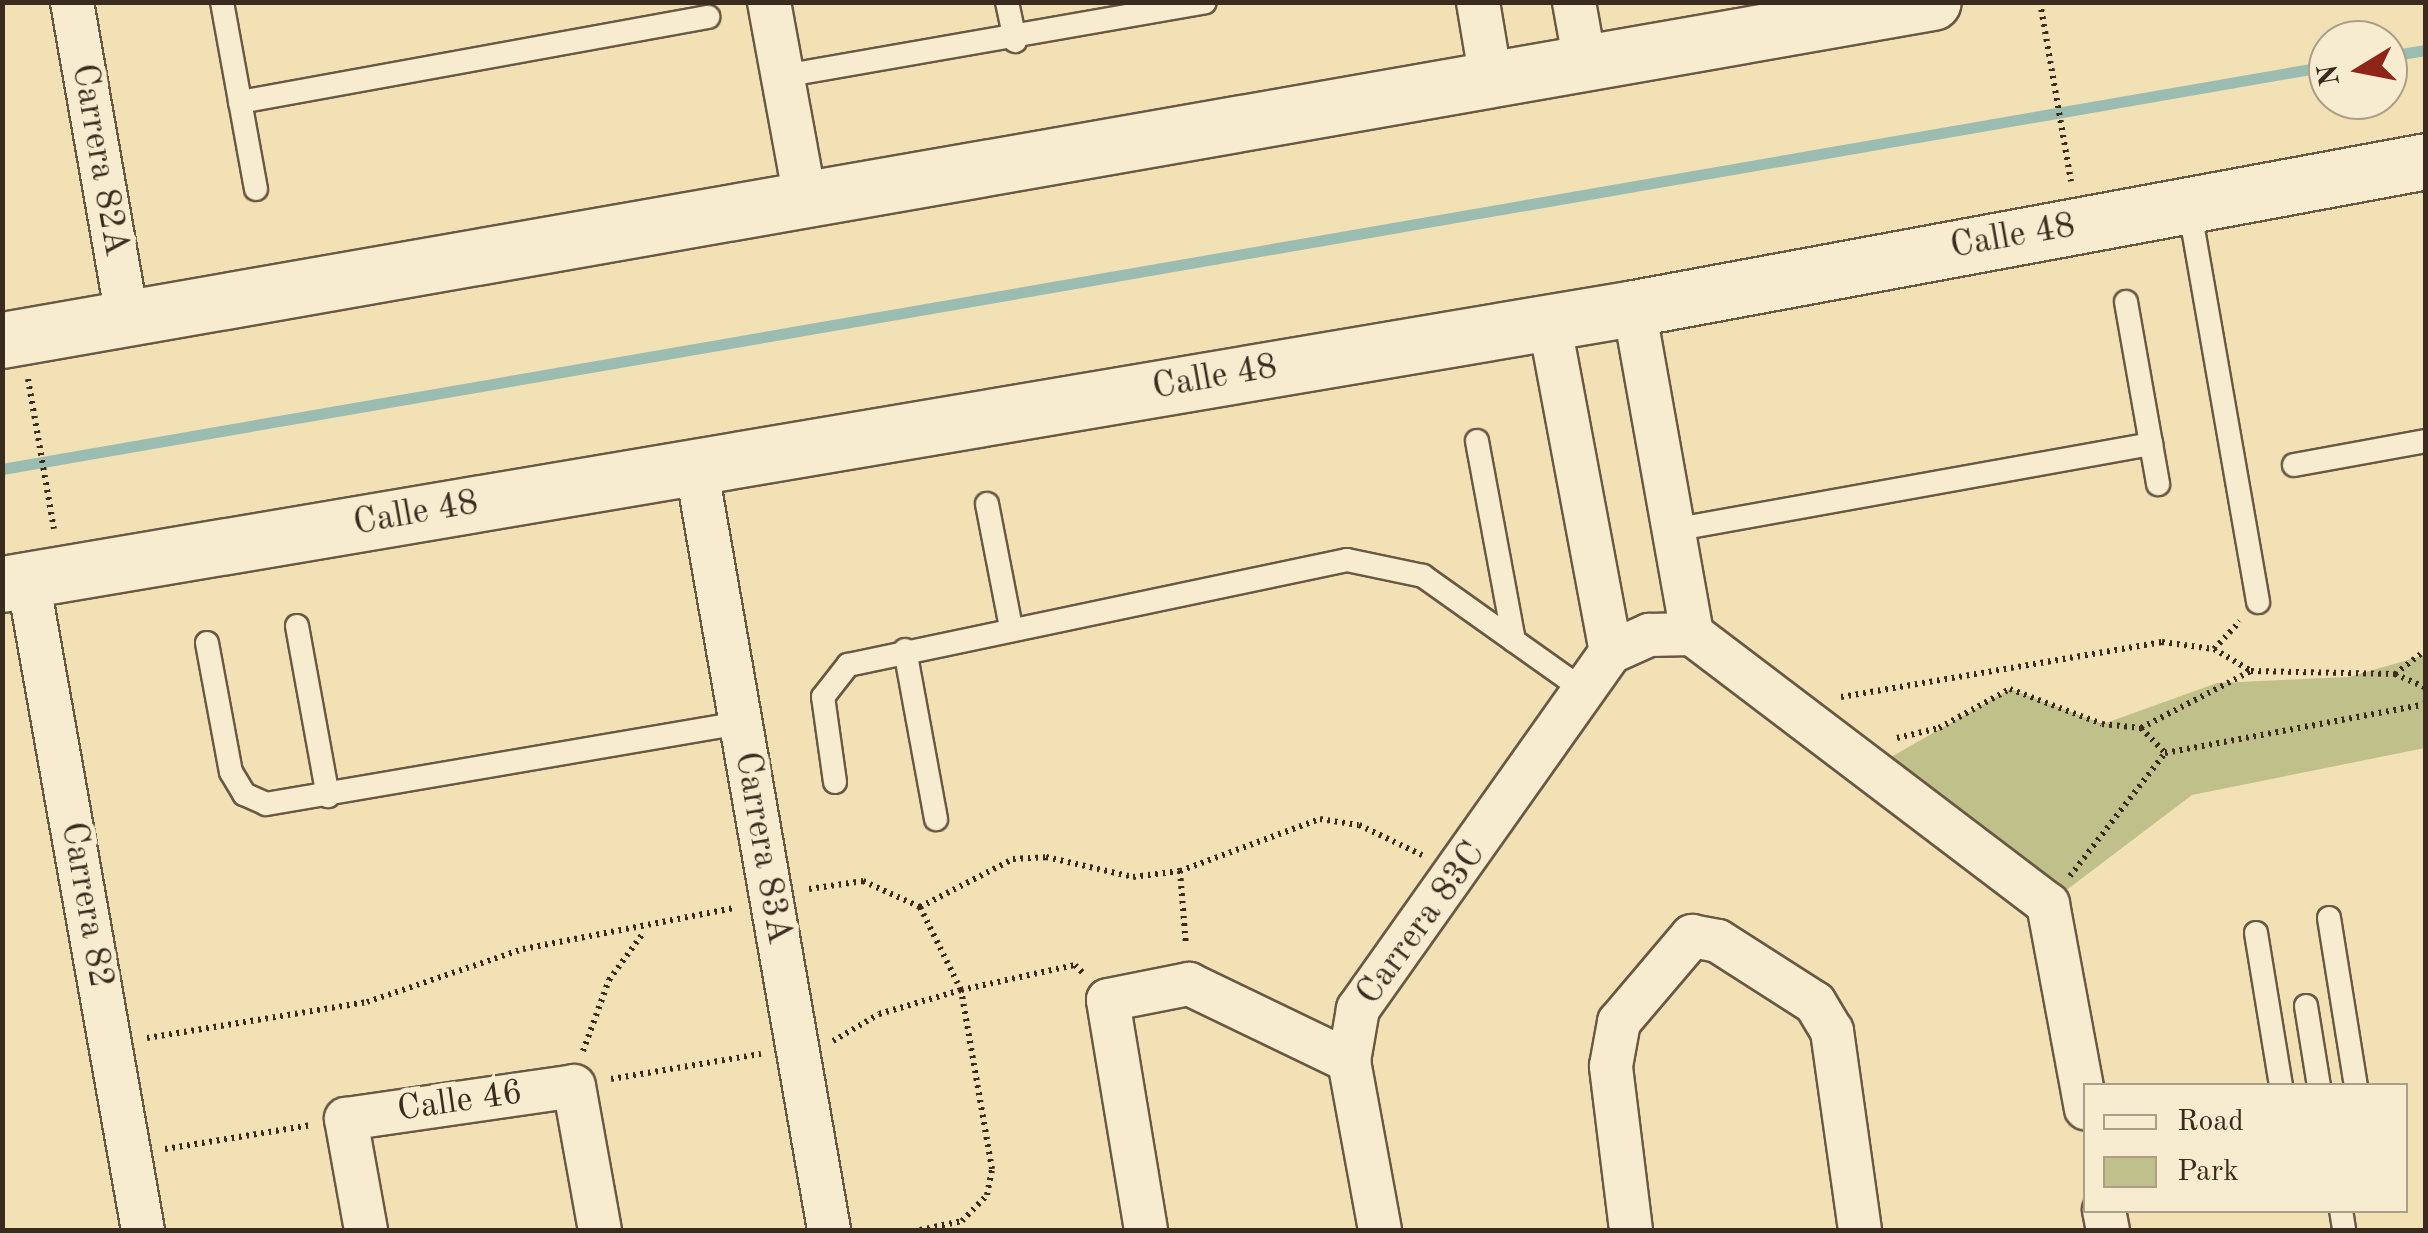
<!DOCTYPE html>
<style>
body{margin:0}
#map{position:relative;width:2428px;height:1233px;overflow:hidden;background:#f3e1b6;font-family:"Old Standard TT",serif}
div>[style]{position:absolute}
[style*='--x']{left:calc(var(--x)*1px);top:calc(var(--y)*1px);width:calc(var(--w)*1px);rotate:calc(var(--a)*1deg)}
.green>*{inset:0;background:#c0c18a}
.stream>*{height:11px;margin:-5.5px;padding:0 5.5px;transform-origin:5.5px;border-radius:5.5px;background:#9bbdb1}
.path>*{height:6px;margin-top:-3px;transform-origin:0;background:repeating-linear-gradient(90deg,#3b2b1e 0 2.5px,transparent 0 7.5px)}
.roads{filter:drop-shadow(2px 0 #695844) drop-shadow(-2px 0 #695844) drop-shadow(0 2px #695844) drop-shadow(0 -2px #695844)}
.lane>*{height:22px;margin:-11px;padding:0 11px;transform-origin:11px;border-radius:11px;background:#f7ecd0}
.street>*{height:42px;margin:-21px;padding:0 21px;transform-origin:21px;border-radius:21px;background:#f7ecd0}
.secondary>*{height:55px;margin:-27.5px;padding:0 27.5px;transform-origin:27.5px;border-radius:27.5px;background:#f7ecd0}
span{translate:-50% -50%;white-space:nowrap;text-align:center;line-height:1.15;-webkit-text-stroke:10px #f7ecd0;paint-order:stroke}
.street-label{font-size:35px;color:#3b2b1e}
.frame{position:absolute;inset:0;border:5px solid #3b2b1e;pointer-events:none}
.legend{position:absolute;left:2083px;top:1083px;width:325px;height:130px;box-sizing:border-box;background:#f7ecd0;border:2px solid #ac9f89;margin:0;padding:12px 18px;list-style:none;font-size:30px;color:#3b2b1e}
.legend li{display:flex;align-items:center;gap:20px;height:50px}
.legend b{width:50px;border:2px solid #ac9f89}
.north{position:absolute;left:2308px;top:20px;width:100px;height:100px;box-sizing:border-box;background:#f7ecd0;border:2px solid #ac9f89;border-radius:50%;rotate:260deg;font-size:28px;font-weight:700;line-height:40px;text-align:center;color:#3b2b1e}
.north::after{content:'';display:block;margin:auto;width:35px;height:45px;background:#8f2418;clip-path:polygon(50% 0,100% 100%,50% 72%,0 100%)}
</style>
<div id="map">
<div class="green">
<div style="clip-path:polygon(2425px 655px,2425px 748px,2192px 795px,2048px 904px,1870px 769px,2010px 689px,2103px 724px,2217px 683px,2349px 677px)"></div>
</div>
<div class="stream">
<div style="--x:2388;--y:56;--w:38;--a:-9"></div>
<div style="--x:2;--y:469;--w:2361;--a:-9.83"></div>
</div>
<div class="path">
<div style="--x:2040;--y:2;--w:182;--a:80.2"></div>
<div style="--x:28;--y:379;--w:152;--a:80.2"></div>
<div style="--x:2214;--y:649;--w:38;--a:-47"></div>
<div style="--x:2395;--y:674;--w:34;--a:24"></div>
<div style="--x:1841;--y:697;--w:326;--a:-9.7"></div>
<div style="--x:2162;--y:642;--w:52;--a:7.7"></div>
<div style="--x:2214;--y:649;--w:43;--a:30.7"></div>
<div style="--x:2141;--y:728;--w:35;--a:46"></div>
<div style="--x:1897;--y:738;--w:43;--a:-13.4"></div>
<div style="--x:1939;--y:728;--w:81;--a:-28.8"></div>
<div style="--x:2010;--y:689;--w:98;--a:20.8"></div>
<div style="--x:2102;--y:724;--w:39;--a:6"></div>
<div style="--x:2141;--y:728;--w:124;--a:-27.4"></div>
<div style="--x:2251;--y:671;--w:144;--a:1.2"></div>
<div style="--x:2395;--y:674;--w:39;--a:-38"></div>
<div style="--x:1180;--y:871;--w:74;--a:85.4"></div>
<div style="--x:2070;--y:876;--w:155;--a:-52.3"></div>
<div style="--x:2165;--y:753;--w:266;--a:-10.6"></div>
<div style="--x:809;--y:889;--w:55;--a:-8.4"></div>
<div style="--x:863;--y:881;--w:63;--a:24.5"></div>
<div style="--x:920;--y:907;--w:105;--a:-27.3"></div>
<div style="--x:1013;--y:859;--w:33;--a:-3"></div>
<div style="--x:1046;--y:857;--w:89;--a:12.9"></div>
<div style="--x:1133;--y:877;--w:47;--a:-7.3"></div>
<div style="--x:1180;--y:871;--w:149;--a:-20.4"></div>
<div style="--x:1320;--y:819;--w:39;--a:9"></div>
<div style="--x:1359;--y:825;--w:70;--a:25.5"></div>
<div style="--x:147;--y:1038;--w:223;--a:-9.3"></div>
<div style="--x:367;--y:1002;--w:165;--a:-18.8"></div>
<div style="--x:523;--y:949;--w:215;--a:-11"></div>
<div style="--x:833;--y:1041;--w:53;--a:-30.4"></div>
<div style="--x:879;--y:1014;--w:85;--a:-16.3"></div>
<div style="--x:961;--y:990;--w:117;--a:-12.4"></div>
<div style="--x:1075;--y:965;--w:11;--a:45"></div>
<div style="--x:583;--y:1051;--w:76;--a:-69.9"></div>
<div style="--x:609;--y:980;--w:59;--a:-53.9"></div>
<div style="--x:611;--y:1079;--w:152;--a:-9.5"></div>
<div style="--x:165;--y:1149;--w:148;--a:-9.3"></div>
<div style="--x:920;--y:1230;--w:43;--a:-12.1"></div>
<div style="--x:962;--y:1221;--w:36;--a:-46"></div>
<div style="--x:987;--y:1195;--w:26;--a:-79"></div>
<div style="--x:992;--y:1169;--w:182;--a:-99.8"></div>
<div style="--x:961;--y:990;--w:93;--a:-116.3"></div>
</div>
<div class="roads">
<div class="lane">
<div style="--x:222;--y:2;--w:190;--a:79.7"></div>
<div style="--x:1007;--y:2;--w:40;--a:78"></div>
<div style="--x:783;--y:76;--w:428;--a:-9.9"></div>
<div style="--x:240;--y:102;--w:476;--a:-10.3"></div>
<div style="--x:2189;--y:206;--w:402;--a:80.1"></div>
<div style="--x:2126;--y:302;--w:185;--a:80"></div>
<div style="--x:1477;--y:441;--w:203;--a:79.5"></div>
<div style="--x:2294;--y:465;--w:134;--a:-10.3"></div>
<div style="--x:987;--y:504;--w:126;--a:79"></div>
<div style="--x:1673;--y:530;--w:486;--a:-10.2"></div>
<div style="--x:297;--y:626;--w:173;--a:79.7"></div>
<div style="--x:207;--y:643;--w:131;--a:79.5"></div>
<div style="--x:231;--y:772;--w:26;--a:59"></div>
<div style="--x:244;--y:794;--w:24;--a:24"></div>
<div style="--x:266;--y:804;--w:481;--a:-9.7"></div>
<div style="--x:905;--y:650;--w:172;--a:79.6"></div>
<div style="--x:835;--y:782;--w:86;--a:-98"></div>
<div style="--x:823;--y:697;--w:41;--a:-52"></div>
<div style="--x:848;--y:665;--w:510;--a:-11.88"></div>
<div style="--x:1347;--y:560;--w:78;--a:11.9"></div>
<div style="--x:1423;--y:576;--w:199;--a:35.4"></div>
<div style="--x:2329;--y:918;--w:170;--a:80.9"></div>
<div style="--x:2256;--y:933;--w:155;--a:80.7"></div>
<div style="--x:2306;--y:1006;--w:81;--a:80.8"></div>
<div style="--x:2341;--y:1210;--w:20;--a:81"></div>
</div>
<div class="street">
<div style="--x:72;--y:2;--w:320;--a:80.1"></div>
<div style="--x:769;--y:2;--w:200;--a:79.6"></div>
<div style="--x:1478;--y:2;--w:79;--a:80.5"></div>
<div style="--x:1574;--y:2;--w:62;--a:79.8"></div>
<div style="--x:1634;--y:308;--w:331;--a:79.9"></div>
<div style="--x:1549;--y:321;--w:337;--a:79.4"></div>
<div style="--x:696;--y:466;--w:775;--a:80.12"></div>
<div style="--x:28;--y:580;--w:660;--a:79.97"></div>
<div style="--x:2104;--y:1210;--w:20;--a:79"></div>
<div style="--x:366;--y:1230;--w:113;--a:-100.2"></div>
<div style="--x:346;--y:1119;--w:230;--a:-8.2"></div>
<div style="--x:574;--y:1086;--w:146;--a:79.8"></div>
<div style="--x:1146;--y:1230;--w:233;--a:-99.4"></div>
<div style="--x:1108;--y:1000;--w:83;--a:-11.2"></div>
<div style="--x:1189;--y:984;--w:178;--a:25.7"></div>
<div style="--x:1380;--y:1230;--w:172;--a:-100.4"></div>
<div style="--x:1349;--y:1061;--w:53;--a:-80.2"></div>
<div style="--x:1358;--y:1009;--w:438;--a:-54.7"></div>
<div style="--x:1611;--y:652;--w:42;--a:-24.1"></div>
<div style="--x:1649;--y:635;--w:43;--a:-1.3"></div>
<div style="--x:1692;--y:634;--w:447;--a:37.2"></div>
<div style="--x:2048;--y:904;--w:208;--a:79.5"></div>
<div style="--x:1631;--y:1230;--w:165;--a:-97"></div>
<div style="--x:1611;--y:1066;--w:45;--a:-79.7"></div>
<div style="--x:1619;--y:1022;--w:113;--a:-49.7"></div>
<div style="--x:1692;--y:936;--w:26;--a:11"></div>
<div style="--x:1718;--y:941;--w:115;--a:32.6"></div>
<div style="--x:1815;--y:1003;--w:33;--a:59"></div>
<div style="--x:1832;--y:1031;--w:201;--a:82"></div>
</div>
<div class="secondary">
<div style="--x:2;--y:340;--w:1960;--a:-9.93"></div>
<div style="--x:2;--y:584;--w:1655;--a:-9.6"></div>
<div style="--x:1634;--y:308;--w:806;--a:-10.51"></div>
</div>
</div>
<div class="street-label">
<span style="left:99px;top:160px;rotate:80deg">Carrera 82A</span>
<span style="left:2013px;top:237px;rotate:-10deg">Calle 48</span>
<span style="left:1215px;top:378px;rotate:-10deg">Calle 48</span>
<span style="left:416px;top:514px;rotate:-10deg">Calle 48</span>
<span style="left:762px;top:848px;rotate:80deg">Carrera 83A</span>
<span style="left:86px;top:905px;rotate:80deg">Carrera 82</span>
<span style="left:1422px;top:924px;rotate:-54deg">Carrera 83C</span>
<span style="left:460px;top:1102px;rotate:-8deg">Calle 46</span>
</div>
<div class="frame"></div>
<ul class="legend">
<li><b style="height:12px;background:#f7ecd0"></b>Road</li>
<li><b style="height:28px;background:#c0c18a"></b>Park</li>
</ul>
<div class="north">N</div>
</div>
